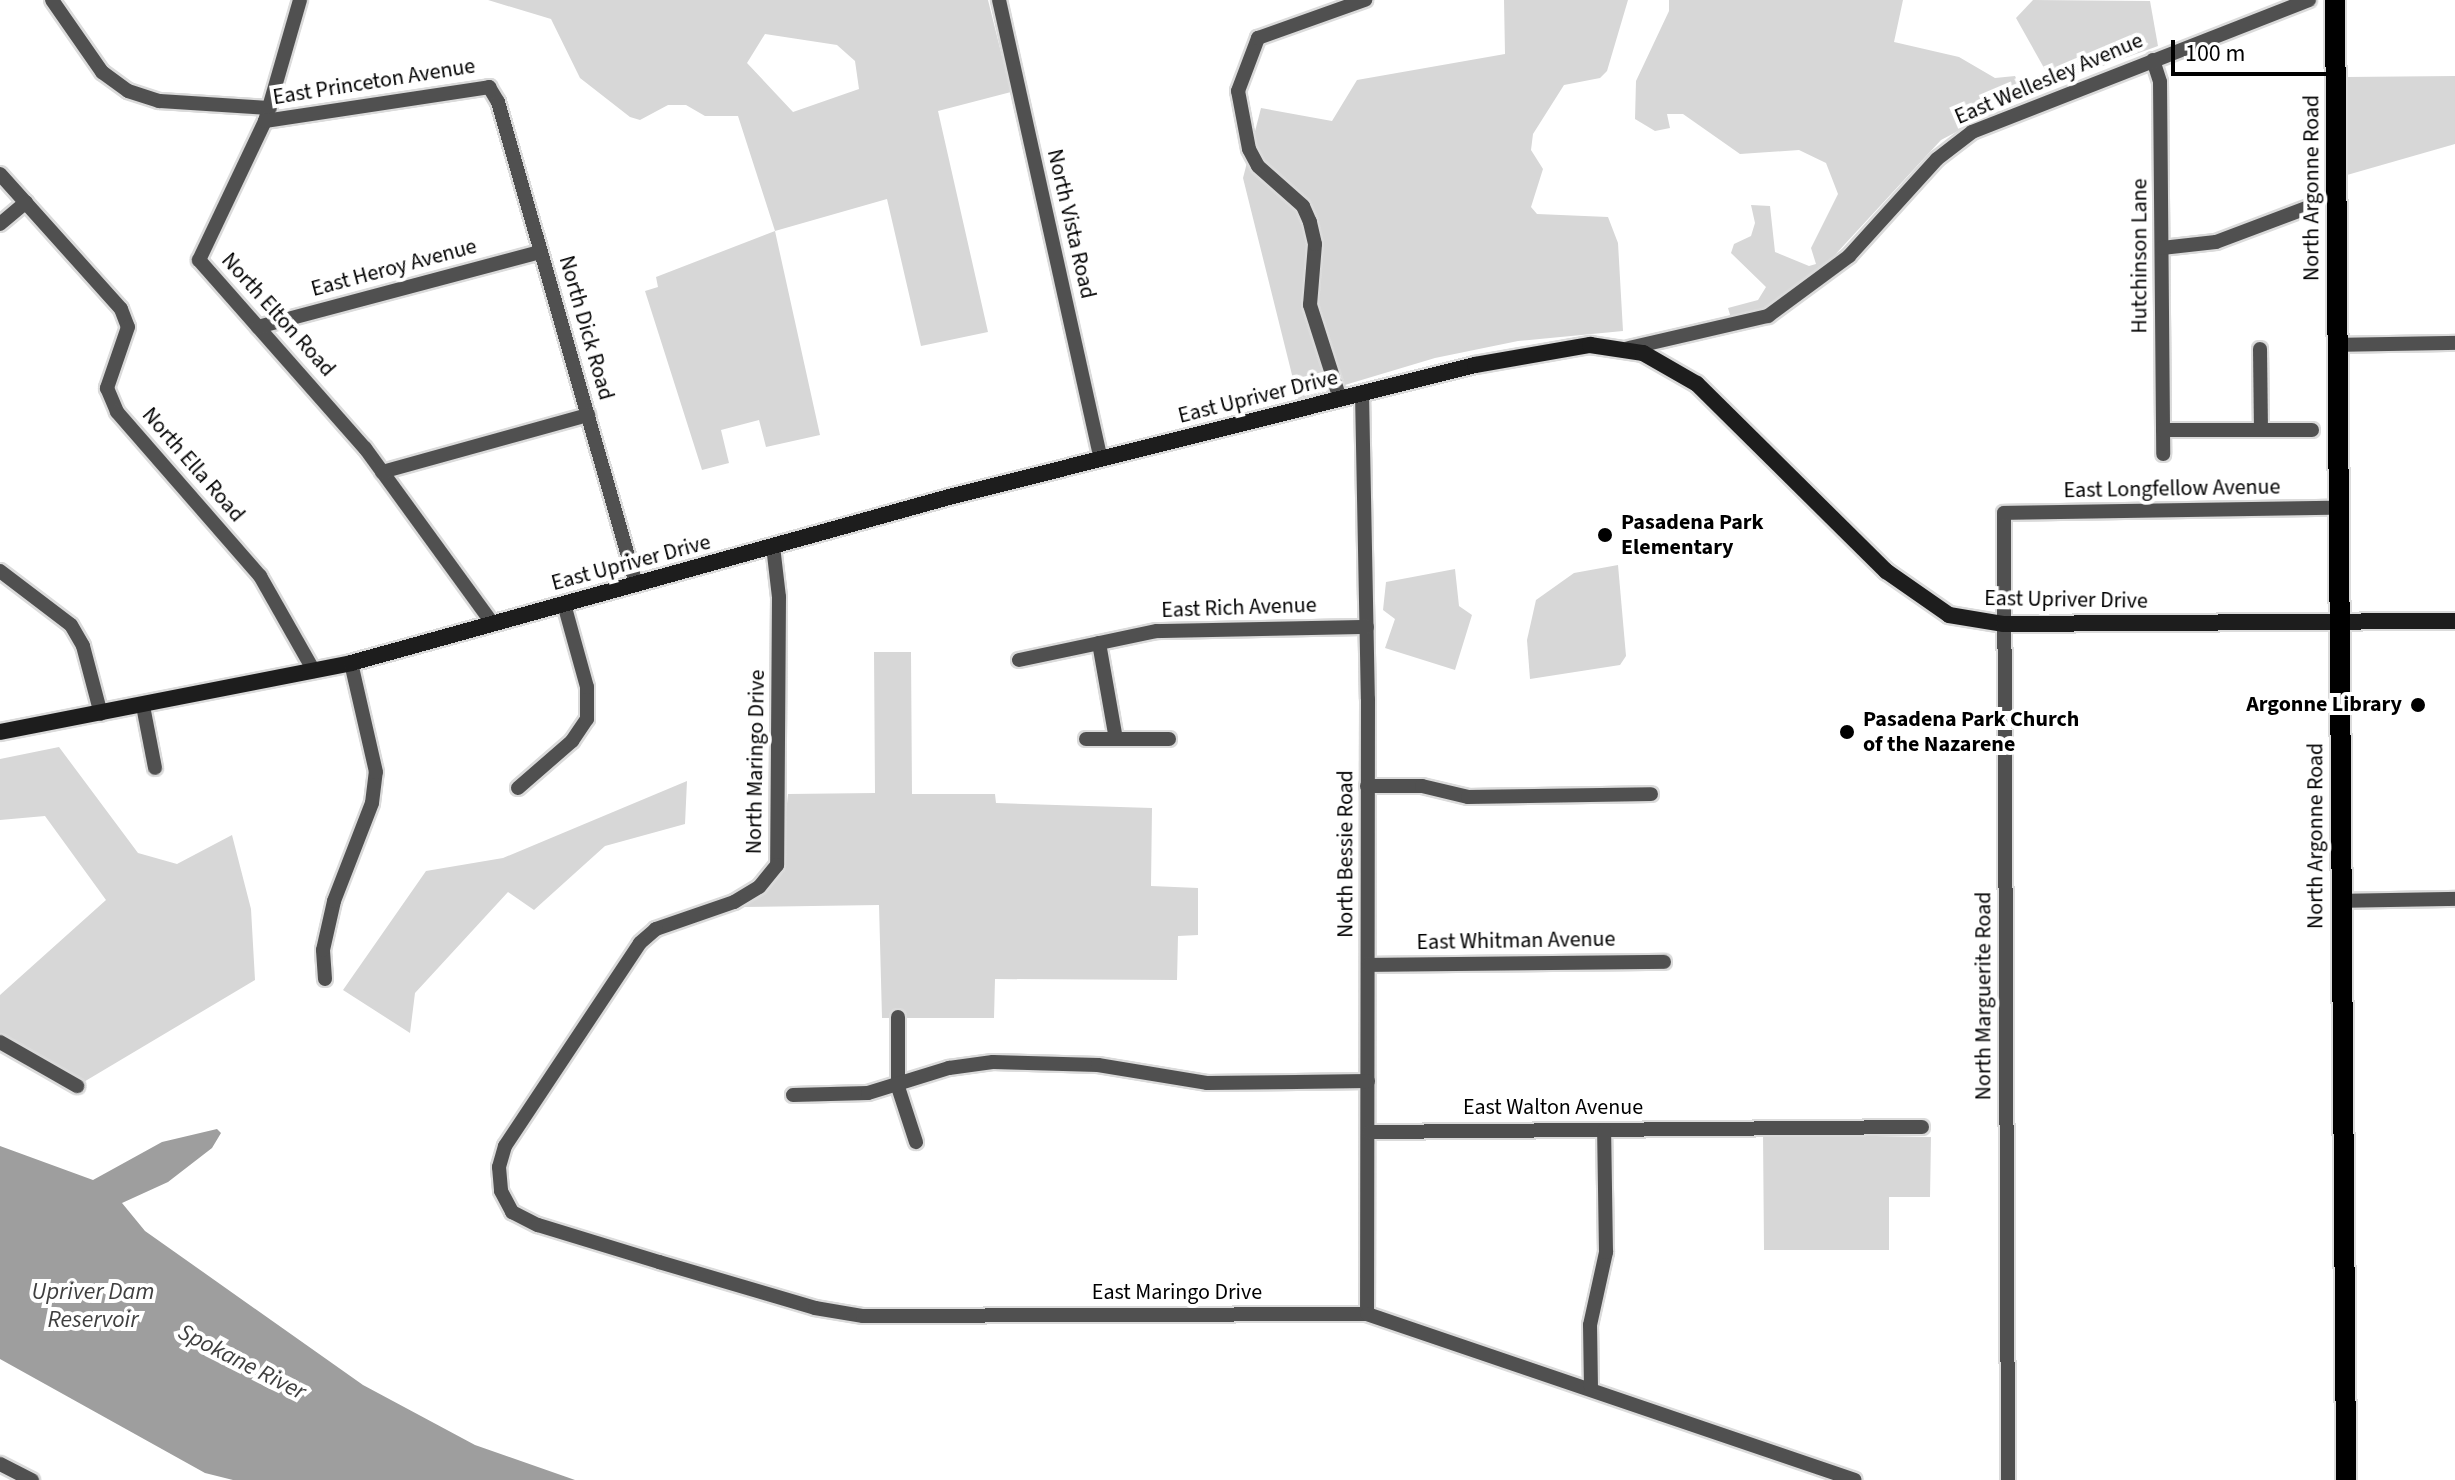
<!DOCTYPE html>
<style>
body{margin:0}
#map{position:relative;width:2455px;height:1480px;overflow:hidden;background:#fff;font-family:"Source Sans 3",sans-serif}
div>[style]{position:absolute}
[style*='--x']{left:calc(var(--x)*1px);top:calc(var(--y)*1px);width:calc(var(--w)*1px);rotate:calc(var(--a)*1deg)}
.green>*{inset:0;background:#d7d7d7}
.water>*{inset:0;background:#9e9e9e}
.roads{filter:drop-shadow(2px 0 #dbdbdb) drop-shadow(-2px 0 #dbdbdb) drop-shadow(0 2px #dbdbdb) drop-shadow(0 -2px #dbdbdb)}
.street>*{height:14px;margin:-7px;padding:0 7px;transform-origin:7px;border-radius:7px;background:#505050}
.secondary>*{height:16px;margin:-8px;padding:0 8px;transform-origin:8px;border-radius:8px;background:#1d1d1d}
.primary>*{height:20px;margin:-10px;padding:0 10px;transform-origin:10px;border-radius:10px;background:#000}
.dots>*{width:22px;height:22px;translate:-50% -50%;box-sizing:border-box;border:4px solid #fff;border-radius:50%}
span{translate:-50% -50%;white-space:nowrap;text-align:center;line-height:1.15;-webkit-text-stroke:8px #fff;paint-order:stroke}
.street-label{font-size:22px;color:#000}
.poi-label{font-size:22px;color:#000;font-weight:700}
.left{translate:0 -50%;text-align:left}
.right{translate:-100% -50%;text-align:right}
.water-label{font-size:24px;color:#3f3f3f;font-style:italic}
.scale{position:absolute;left:2171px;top:40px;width:166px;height:36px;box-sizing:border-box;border:4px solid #000;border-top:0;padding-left:10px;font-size:24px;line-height:28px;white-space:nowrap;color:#000;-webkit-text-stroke:6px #fff;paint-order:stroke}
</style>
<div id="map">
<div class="green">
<div style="clip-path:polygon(evenodd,488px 0,988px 0,1011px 92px,938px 111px,988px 332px,921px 346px,887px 199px,775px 231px,820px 435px,766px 447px,759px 420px,721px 430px,729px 463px,702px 470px,645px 291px,658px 287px,656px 277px,775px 231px,738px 116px,705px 116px,686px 105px,668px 105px,640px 120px,630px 117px,580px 78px,551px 19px,488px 0,765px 34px,837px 45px,855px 61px,859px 89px,793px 112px,747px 63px,765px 34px)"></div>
<div style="clip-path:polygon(1504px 0,1628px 0,1607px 71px,1600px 78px,1564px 85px,1533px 134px,1531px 150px,1543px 169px,1531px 207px,1537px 214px,1608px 217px,1618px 243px,1623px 331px,1518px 341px,1435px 358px,1298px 399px,1243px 178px,1261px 108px,1332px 121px,1357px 80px,1505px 54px)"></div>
<div style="clip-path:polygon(1669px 0,1903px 0,1894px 42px,1959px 57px,1995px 78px,2015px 76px,2024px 96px,1941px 140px,1821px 270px,1759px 312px,1731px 318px,1728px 308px,1758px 300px,1766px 287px,1731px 253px,1734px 244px,1751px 236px,1755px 223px,1751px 205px,1770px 206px,1775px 252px,1809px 266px,1816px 264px,1811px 248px,1838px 194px,1826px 163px,1799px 150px,1740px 154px,1683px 114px,1667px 114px,1670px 128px,1655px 131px,1635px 119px,1636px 81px,1669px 11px)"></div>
<div style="clip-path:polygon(2033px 0,2150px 1px,2158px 46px,2053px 84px,2016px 18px)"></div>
<div style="clip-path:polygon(2455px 76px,2455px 144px,2347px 175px,2346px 77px)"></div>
<div style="clip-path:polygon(1618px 565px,1626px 656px,1620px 665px,1530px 679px,1527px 640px,1536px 600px,1574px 573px)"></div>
<div style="clip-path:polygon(1455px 569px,1459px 606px,1472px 615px,1455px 670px,1385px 648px,1395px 619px,1383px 610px,1386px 582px)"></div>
<div style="clip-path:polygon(874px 652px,911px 652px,912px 794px,995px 794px,996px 803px,1152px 808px,1151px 886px,1198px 888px,1198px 935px,1178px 936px,1177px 980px,995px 979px,994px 1018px,882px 1018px,879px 905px,740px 907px,767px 890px,780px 870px,788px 794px,875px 793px)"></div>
<div style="clip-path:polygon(59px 747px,138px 853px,177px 864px,232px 835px,251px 909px,255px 980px,82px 1083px,0 1036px,0 995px,106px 900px,45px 816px,0 820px,0 759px)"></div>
<div style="clip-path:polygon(687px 781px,685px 824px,605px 846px,534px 910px,508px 892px,415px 993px,410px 1033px,343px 990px,426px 871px,503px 858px)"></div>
<div style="clip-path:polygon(1763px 1134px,1931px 1137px,1930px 1197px,1889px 1197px,1889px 1250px,1764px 1250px)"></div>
</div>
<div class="water">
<div style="clip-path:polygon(217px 1129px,221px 1133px,212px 1148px,168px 1182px,122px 1203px,145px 1231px,363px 1385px,475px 1445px,575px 1480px,233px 1480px,205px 1473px,0 1359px,0 1146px,93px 1180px,162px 1142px)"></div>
</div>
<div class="roads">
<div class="street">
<div style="--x:52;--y:0;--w:88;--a:55.2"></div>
<div style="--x:102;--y:72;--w:32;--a:36"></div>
<div style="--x:128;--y:91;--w:33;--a:18"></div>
<div style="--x:159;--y:101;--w:111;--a:3.6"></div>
<div style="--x:300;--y:0;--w:126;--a:106.1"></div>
<div style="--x:265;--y:121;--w:154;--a:115.4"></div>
<div style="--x:199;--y:260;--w:251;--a:48.6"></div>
<div style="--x:365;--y:448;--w:216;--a:54"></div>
<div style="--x:999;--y:0;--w:470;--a:77.5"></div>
<div style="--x:2153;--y:60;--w:23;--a:72"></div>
<div style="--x:2160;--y:82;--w:372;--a:89.5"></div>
<div style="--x:265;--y:121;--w:227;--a:-8.6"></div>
<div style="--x:489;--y:87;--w:17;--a:59"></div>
<div style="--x:498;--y:102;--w:501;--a:74.02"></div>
<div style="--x:0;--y:174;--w:181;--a:48.1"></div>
<div style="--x:121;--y:309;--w:19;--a:69"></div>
<div style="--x:128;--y:327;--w:65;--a:109"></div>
<div style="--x:107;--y:388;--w:26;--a:67"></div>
<div style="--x:117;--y:412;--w:218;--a:48.9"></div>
<div style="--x:260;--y:576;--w:109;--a:60.4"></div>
<div style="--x:0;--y:224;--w:34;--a:-40"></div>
<div style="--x:2162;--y:248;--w:54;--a:-6.3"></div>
<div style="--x:2216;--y:242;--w:99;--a:-20.6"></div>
<div style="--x:258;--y:327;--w:292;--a:-14.9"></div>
<div style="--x:2337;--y:345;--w:118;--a:-1"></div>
<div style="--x:1629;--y:348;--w:143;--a:-13"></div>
<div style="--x:1768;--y:316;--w:101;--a:-36.5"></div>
<div style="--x:1849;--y:256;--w:131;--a:-47.8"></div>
<div style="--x:1937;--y:159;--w:44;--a:-37.6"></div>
<div style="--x:1972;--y:132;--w:362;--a:-21.4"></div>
<div style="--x:2260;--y:349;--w:81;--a:89.3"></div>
<div style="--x:1362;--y:393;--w:306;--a:88.9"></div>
<div style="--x:1368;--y:699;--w:615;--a:90.09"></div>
<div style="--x:1340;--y:399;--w:99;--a:-107.7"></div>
<div style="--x:1310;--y:305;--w:61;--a:-85.3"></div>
<div style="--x:1315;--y:244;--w:23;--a:-103"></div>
<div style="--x:1310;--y:222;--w:17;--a:-114"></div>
<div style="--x:1303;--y:206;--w:60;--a:-138.4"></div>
<div style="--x:1258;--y:166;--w:19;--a:-118"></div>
<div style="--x:1249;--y:149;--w:59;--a:-100.7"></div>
<div style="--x:1238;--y:91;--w:57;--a:-69.3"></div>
<div style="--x:1258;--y:38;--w:114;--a:-19.6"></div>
<div style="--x:2163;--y:430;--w:149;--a:0"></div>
<div style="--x:382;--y:472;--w:214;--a:-15.5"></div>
<div style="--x:773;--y:546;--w:51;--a:83.3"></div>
<div style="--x:779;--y:597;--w:268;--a:90.4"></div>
<div style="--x:777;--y:865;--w:28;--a:129"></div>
<div style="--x:759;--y:887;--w:29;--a:149"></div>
<div style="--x:734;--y:902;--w:83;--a:160.9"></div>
<div style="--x:656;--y:929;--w:21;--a:139"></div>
<div style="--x:640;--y:943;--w:244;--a:123.6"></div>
<div style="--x:505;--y:1146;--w:22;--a:106"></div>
<div style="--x:499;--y:1167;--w:24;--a:85"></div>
<div style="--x:501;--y:1191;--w:24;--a:62"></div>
<div style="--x:512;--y:1212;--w:29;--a:27"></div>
<div style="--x:538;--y:1225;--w:127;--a:17"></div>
<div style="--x:659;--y:1262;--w:163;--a:16.4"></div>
<div style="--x:815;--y:1308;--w:49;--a:9.5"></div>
<div style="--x:863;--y:1316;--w:504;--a:-0.23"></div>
<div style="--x:1367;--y:1314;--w:515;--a:18.79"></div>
<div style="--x:0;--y:571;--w:89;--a:37.3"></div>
<div style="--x:71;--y:625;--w:24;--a:60"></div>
<div style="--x:83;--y:646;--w:70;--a:75.2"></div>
<div style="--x:1099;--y:643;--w:97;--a:80"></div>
<div style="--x:1019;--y:660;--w:141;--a:-11.9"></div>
<div style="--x:1157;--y:631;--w:210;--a:-1.1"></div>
<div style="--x:143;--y:706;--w:63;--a:79"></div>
<div style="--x:1086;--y:739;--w:83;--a:0"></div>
<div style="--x:1367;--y:786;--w:55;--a:0"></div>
<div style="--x:1422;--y:786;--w:47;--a:13.4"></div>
<div style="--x:1468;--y:797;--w:183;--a:-0.9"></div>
<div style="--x:518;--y:788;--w:72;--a:-41"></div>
<div style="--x:572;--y:741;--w:27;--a:-56"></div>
<div style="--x:587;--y:719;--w:32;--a:-90"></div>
<div style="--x:587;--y:687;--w:86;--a:-105.5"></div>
<div style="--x:2340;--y:901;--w:115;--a:-1"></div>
<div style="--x:1368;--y:965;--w:296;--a:-0.6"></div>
<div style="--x:325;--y:979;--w:29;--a:-94"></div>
<div style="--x:323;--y:950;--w:50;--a:-77.3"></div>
<div style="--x:334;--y:901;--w:105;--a:-68.8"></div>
<div style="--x:372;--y:803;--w:31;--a:-83"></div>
<div style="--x:376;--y:772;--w:112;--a:-102.9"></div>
<div style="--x:898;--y:1017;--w:70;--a:90"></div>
<div style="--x:898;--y:1087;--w:58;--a:71.9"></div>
<div style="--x:0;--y:1042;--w:89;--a:29.7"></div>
<div style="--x:793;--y:1095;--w:75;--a:-1.5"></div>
<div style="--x:868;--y:1093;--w:85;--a:-17.2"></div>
<div style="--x:949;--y:1068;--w:44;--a:-7.8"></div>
<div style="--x:993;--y:1062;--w:105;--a:1.6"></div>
<div style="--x:1098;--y:1065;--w:110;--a:9.4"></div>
<div style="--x:1207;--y:1083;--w:161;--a:-0.7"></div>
<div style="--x:1369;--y:1132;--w:553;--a:-0.52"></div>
<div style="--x:1591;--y:1388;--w:63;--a:-90.9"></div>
<div style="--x:1590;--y:1325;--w:75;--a:-77.6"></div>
<div style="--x:1606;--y:1252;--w:122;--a:-90.9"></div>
<div style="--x:0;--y:1464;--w:36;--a:27"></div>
<div style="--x:2008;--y:1480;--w:967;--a:-90.24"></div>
<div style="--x:2004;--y:513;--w:336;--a:-0.9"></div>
</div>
<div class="secondary">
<div style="--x:0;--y:732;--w:358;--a:-11.1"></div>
<div style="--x:351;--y:663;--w:621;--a:-15.51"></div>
<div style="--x:949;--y:497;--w:542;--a:-14.09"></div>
<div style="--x:1475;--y:365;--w:117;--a:-9.9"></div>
<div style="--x:1590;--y:345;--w:54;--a:8.6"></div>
<div style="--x:1643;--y:353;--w:62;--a:29.9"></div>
<div style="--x:1697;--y:384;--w:266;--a:44.7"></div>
<div style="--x:1886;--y:571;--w:77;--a:34.9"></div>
<div style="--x:1949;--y:615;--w:56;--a:9.3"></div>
<div style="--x:2004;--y:624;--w:451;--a:-0.4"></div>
</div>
<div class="primary">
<div style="--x:2335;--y:0;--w:1480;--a:89.57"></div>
</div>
</div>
<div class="dots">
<div style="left:1605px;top:535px;background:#000"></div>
<div style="left:2418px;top:705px;background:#000"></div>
<div style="left:1847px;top:732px;background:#000"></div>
</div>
<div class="street-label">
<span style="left:2049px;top:79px;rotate:-23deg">East Wellesley Avenue</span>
<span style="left:374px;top:82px;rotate:-9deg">East Princeton Avenue</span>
<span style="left:2312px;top:188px;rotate:-90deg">North Argonne Road</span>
<span style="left:1071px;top:224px;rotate:77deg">North Vista Road</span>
<span style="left:2140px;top:256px;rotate:-90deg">Hutchinson Lane</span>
<span style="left:394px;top:268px;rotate:-15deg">East Heroy Avenue</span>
<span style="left:278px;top:315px;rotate:48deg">North Elton Road</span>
<span style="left:586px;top:328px;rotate:74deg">North Dick Road</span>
<span style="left:1258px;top:397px;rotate:-14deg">East Upriver Drive</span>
<span style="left:193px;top:465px;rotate:49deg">North Ella Road</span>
<span style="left:2172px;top:489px;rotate:-1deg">East Longfellow Avenue</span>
<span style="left:631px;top:563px;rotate:-15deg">East Upriver Drive</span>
<span style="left:2066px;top:600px;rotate:1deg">East Upriver Drive</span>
<span style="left:1239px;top:608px;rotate:-2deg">East Rich Avenue</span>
<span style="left:756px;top:762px;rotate:-89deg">North Maringo Drive</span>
<span style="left:2316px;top:836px;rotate:-90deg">North Argonne Road</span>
<span style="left:1346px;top:854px;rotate:-90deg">North Bessie Road</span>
<span style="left:1516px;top:941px;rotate:-1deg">East Whitman Avenue</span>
<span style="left:1984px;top:996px;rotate:-90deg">North Marguerite Road</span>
<span style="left:1553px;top:1108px">East Walton Avenue</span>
<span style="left:1177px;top:1293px">East Maringo Drive</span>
</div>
<div class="poi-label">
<span class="left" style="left:1621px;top:535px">Pasadena Park<br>Elementary</span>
<span class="right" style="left:2402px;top:705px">Argonne Library</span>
<span class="left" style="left:1863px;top:732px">Pasadena Park Church<br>of the Nazarene</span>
</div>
<div class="water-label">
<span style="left:93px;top:1306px">Upriver Dam<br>Reservoir</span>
<span style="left:242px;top:1362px;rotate:27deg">Spokane River</span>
</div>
<div class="scale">100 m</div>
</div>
